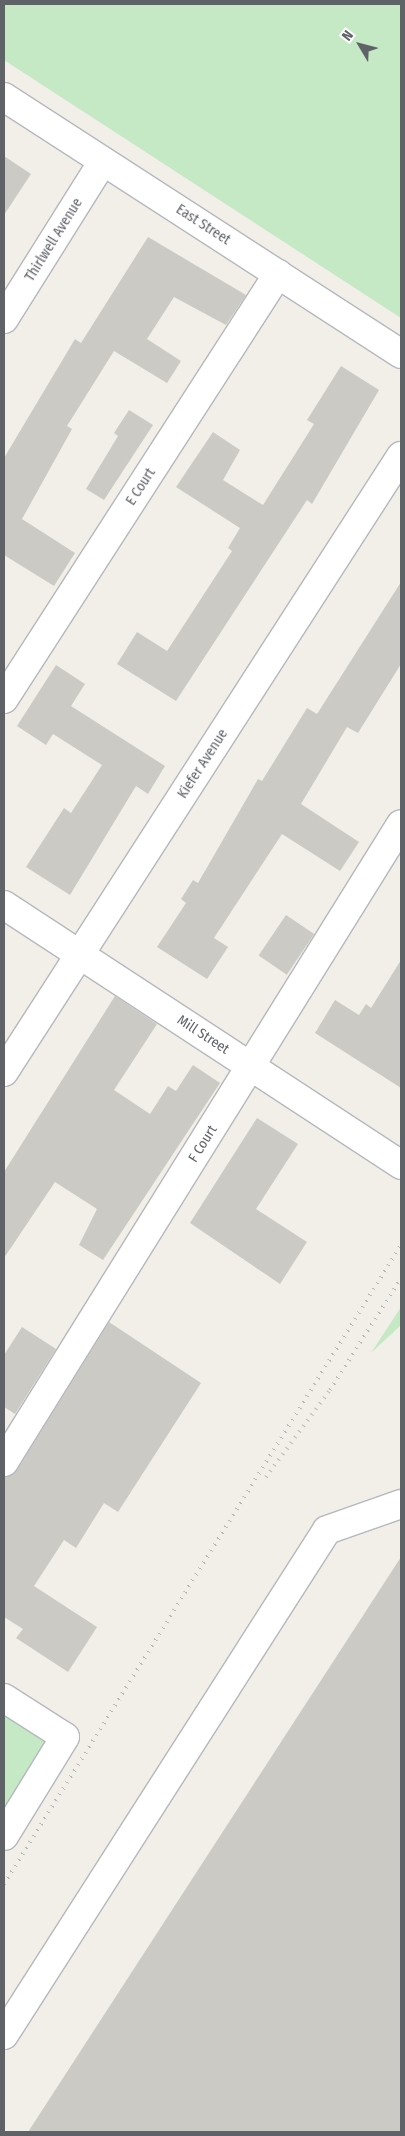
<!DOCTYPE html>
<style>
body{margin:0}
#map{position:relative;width:405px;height:2136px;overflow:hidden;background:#f1efe8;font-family:"Fira Sans Condensed",sans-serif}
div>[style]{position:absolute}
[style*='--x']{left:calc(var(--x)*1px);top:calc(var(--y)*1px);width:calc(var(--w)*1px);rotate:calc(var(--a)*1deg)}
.green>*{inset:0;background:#c5e8c5}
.building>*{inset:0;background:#cccac5;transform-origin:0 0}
.roads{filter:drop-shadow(1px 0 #b5b8bc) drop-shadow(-1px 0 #b5b8bc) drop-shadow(0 1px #b5b8bc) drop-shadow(0 -1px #b5b8bc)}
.minor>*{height:28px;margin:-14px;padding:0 14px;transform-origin:14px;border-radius:14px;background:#fff}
.rail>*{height:4px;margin-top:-2px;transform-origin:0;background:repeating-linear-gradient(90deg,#b6b7b8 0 1px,transparent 0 7px)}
span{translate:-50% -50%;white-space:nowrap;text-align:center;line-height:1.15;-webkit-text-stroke:5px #fff;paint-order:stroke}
.street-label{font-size:14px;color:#5f6368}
.frame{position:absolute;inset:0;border:5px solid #5f6368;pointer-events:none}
.north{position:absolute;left:335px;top:20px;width:50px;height:50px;-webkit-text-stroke:4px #fff;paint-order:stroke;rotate:307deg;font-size:14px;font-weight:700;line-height:20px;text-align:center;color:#5f6368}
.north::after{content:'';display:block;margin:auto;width:18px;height:22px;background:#5f6368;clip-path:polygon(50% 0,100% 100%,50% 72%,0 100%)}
</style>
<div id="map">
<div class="green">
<div style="clip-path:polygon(4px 4px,401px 4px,401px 318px,4px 60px)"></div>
<div style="clip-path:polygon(401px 1307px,401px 1325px,371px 1353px)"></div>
<div style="clip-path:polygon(4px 1706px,53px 1737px,4px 1813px)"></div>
</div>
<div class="building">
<div style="clip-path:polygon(4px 156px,31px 174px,4px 215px)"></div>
<div style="clip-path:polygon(148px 237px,246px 295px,226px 325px,174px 297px,147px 339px,181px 361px,167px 383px,114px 351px,67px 426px,72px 429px,22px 519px,75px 553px,54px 586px,4px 555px,4px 458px,75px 339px,81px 343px)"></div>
<div style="clip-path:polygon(341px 366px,379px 390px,312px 504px,307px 500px,176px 701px,117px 664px,137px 632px,167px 651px,232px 551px,228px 548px,240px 528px,176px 487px,213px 432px,240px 450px,223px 480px,263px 505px,314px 424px,307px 420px)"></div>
<div style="clip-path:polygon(129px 410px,153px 425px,104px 500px,86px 489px,118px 436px,114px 433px)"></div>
<div style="clip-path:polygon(401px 582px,401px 664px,358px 733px,347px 727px,301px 804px,359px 842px,340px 871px,282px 834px,214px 938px,228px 947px,207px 979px,157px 947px,186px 903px,181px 899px,193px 880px,198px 883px,258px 779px,262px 781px,307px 708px,317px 714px)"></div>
<div style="clip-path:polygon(56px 665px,85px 684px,71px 706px,165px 766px,148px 794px,136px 786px,70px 895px,26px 867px,64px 808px,71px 813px,102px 765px,53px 734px,46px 745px,17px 726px)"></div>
<div style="left:286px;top:915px;width:34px;height:49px;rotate:34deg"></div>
<div style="clip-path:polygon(401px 960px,401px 1088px,315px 1033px,335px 1000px,359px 1015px,366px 1004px,371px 1008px)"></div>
<div style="clip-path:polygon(115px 996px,157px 1024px,114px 1090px,150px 1114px,168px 1086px,176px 1091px,193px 1065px,220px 1083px,103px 1260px,79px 1245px,97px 1209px,55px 1182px,4px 1258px,4px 1172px)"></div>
<div style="clip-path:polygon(257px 1118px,298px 1144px,256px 1209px,307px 1242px,280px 1284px,190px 1223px)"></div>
<div style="clip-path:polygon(109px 1322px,201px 1383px,118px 1512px,104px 1503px,76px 1548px,64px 1540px,34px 1586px,97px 1627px,68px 1672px,16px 1638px,23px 1629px,4px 1617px,4px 1478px,17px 1470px)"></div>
<div style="clip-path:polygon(22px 1327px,56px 1349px,15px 1414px,4px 1407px,4px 1355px)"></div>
<div style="clip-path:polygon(401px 1557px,401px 2132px,28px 2132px)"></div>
</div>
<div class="roads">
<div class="minor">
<div style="--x:4;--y:97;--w:473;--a:32.9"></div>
<div style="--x:4;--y:319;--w:186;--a:-57.9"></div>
<div style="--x:4;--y:699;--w:506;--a:-57.19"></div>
<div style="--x:4;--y:905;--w:475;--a:33.2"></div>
<div style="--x:4;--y:1072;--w:733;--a:-57.2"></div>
<div style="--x:4;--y:1462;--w:751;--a:-58.11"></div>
<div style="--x:4;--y:1698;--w:72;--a:32.6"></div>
<div style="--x:65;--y:1737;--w:116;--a:121.6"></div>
<div style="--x:4;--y:2035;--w:599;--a:-57.4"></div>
<div style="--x:327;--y:1530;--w:78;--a:-19.4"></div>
</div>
</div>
<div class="rail">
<div style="--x:266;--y:1477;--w:108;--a:-53.7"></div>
<div style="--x:330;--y:1390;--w:133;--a:-57.6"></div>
<div style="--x:4;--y:1884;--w:752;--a:-58.15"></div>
</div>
<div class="street-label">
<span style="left:203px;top:225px;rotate:33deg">East Street</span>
<span style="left:54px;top:240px;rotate:-58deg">Thirlwell Avenue</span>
<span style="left:141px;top:487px;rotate:-57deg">E Court</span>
<span style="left:203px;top:764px;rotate:-57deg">Kiefer Avenue</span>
<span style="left:203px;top:1035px;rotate:33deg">Mill Street</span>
<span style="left:203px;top:1144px;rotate:-58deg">F Court</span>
</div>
<div class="frame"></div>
<div class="north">N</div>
</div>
